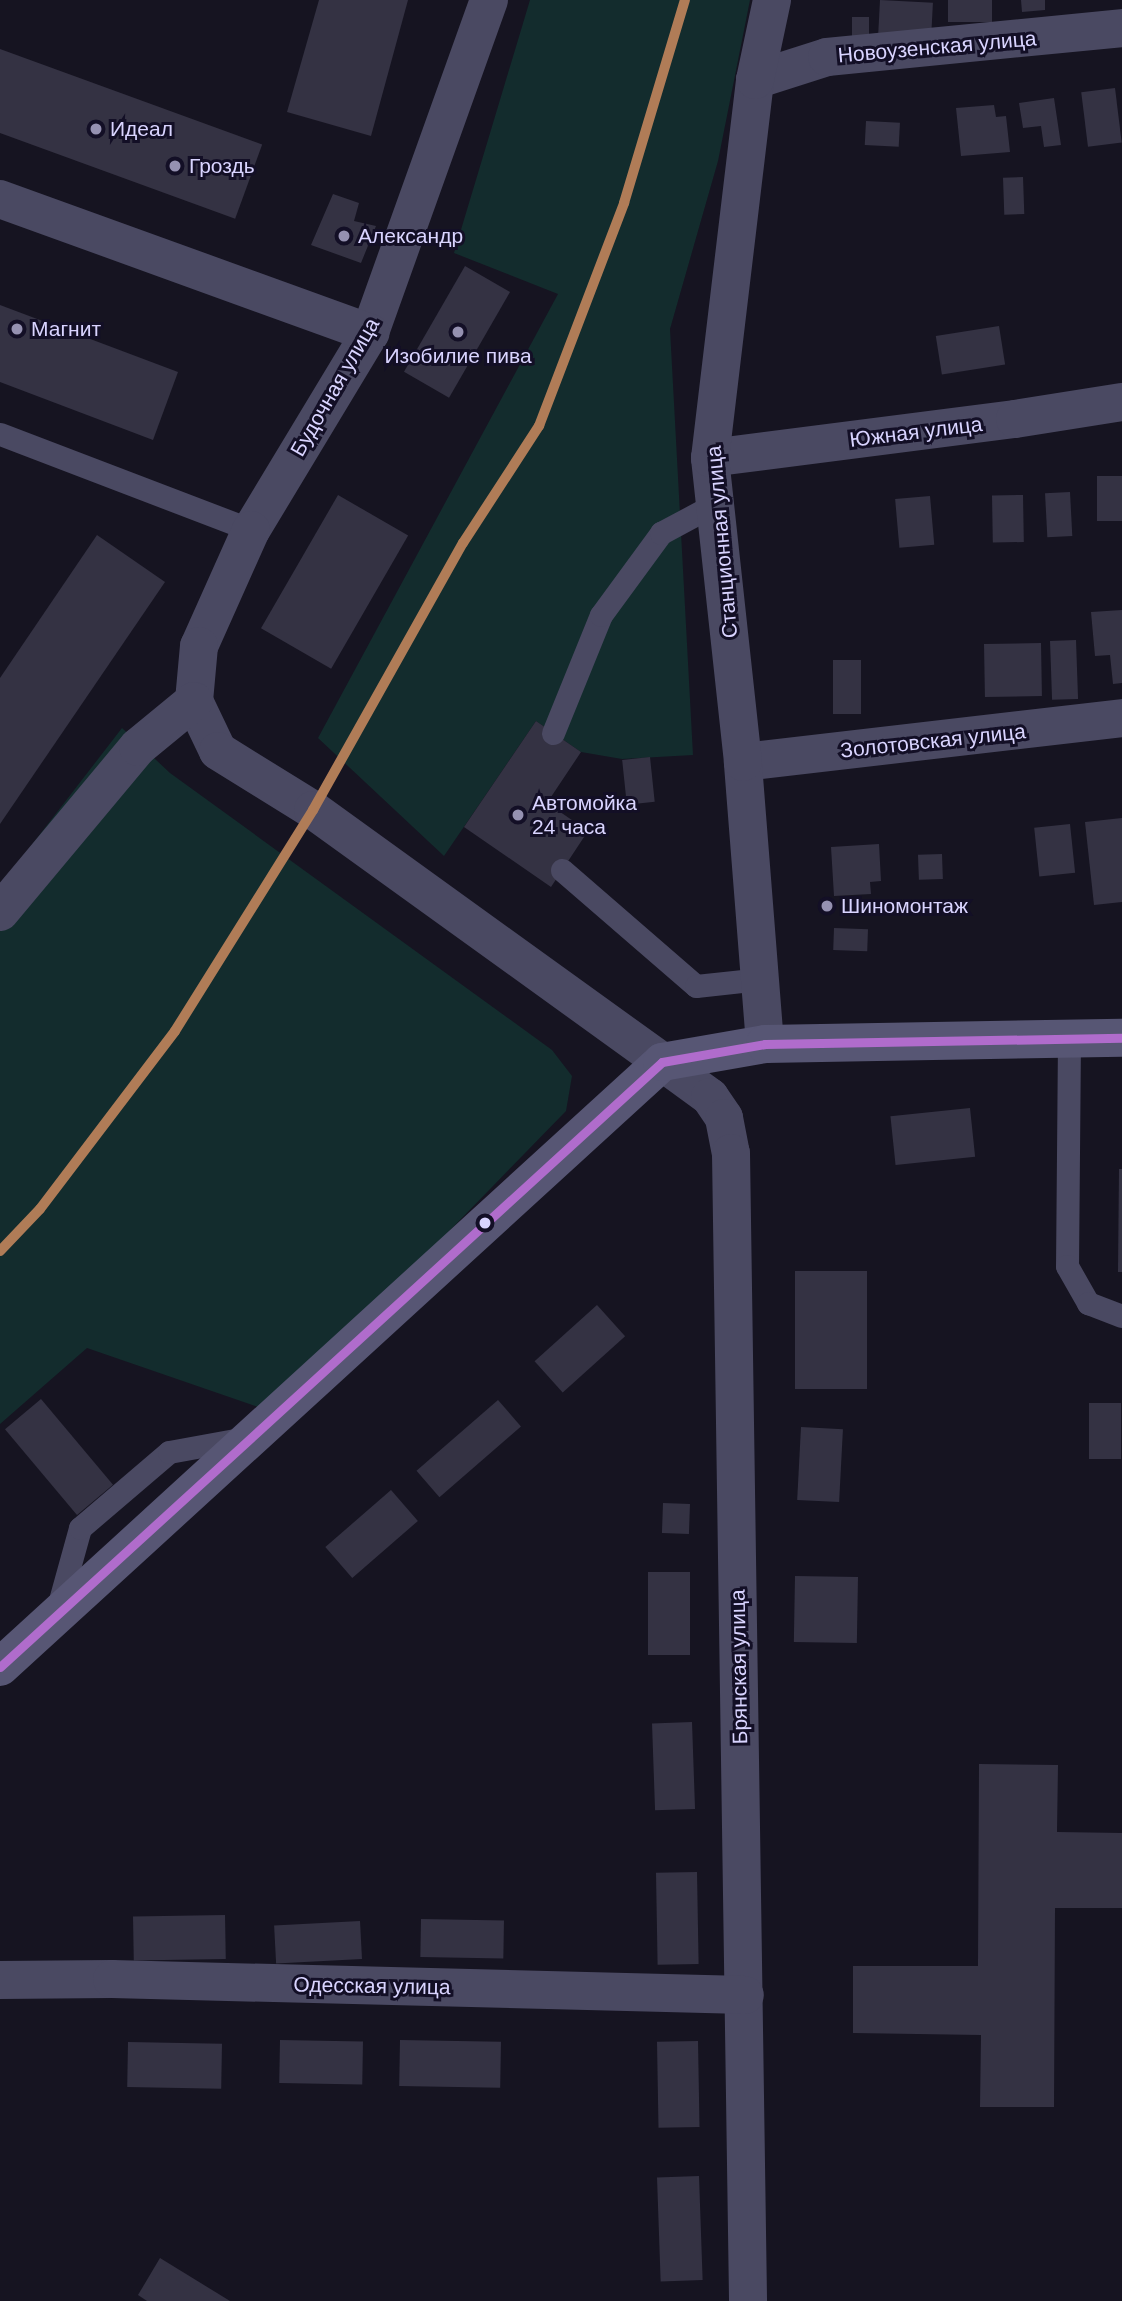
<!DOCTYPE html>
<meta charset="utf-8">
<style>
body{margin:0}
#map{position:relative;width:1122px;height:2301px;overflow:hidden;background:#161421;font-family:Helvetica,sans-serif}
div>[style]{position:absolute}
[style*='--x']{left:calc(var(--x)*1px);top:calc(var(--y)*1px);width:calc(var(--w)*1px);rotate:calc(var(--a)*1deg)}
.green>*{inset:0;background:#132c2d}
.building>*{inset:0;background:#343243;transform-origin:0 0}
.lane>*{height:23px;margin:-11.5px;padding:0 11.5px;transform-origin:11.5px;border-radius:11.5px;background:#4a4962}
.street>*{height:38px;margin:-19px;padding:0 19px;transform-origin:19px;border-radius:19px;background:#4a4962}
.secondary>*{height:38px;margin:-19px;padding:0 19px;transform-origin:19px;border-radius:19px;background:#575674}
.bus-1>*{height:9px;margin:-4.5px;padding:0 4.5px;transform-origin:4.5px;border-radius:4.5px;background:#b06ccc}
.rail-1>*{height:10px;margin:-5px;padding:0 5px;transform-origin:5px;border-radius:5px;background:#b07c57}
.dots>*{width:19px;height:19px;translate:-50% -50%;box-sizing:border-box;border:4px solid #130f26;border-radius:50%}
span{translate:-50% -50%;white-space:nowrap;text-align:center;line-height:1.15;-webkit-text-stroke:6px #130f26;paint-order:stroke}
.street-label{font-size:21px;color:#d9d4ff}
.poi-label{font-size:21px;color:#d9d4ff}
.left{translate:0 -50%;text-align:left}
</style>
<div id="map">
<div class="green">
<div style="clip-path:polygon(530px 0,750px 0,718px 161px,670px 329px,693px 755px,622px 759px,581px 752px,536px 721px,444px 856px,318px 738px,558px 294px,454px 253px)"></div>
<div style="clip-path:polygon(122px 728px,170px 773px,552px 1050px,572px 1076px,566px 1111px,386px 1296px,258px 1407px,87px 1348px,0 1424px,0 886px)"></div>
</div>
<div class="building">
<div style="clip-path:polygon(319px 0,408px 0,371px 136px,287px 112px)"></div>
<div style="left:880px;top:0;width:53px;height:36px;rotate:3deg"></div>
<div style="left:948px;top:0;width:44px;height:22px"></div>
<div style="clip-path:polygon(1021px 0,1045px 0,1045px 10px,1022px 12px)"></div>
<div style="left:852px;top:17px;width:17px;height:30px"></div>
<div style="left:0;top:49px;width:279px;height:79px;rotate:20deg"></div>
<div style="left:1115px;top:88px;width:55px;height:34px;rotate:83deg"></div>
<div style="clip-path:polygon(1054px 98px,1061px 145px,1044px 147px,1041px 126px,1023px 128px,1019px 103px)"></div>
<div style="clip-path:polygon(994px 105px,996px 117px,1006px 116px,1010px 152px,961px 156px,956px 108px)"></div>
<div style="left:866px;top:121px;width:34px;height:24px;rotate:3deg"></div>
<div style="left:1023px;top:177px;width:37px;height:20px;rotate:88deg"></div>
<div style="clip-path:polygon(333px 194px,359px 203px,354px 221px,376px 226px,361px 263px,311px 245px)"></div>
<div style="left:465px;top:266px;width:52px;height:122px;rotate:30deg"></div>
<div style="clip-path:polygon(0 305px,178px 372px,153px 440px,0 382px)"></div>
<div style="left:999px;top:326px;width:39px;height:64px;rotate:81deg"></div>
<div style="left:1122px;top:476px;width:45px;height:25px;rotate:90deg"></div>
<div style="left:1070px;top:492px;width:44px;height:25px;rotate:87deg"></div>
<div style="left:338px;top:495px;width:81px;height:154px;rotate:30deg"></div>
<div style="left:1023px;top:495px;width:47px;height:31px;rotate:89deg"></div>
<div style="left:930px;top:496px;width:49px;height:35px;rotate:85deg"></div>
<div style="clip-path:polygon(97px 535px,165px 582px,0 824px,0 678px)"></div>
<div style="clip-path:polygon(1122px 610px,1122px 683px,1113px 684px,1110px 655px,1095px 656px,1091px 612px)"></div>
<div style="left:1076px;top:640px;width:59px;height:26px;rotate:88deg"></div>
<div style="left:1041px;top:643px;width:53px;height:57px;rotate:89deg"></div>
<div style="left:833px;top:660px;width:28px;height:54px"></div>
<div style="clip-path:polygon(536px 721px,581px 752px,547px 803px,588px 831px,551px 887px,464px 827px)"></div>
<div style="left:650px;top:757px;width:45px;height:28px;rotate:84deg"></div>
<div style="clip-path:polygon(1122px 818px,1122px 902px,1094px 905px,1085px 822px)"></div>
<div style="left:1070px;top:824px;width:49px;height:36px;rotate:84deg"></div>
<div style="clip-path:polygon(879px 844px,881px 881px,870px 882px,871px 894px,834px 896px,831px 847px)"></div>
<div style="left:942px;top:854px;width:25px;height:24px;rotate:88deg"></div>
<div style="left:834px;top:928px;width:34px;height:22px;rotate:2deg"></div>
<div style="left:970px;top:1108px;width:49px;height:80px;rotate:84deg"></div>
<div style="clip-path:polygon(1119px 1169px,1122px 1169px,1122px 1272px,1118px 1272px)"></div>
<div style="left:795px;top:1271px;width:72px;height:118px"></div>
<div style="left:597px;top:1305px;width:42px;height:84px;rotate:48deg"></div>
<div style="left:41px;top:1399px;width:112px;height:47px;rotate:50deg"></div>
<div style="left:498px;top:1400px;width:35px;height:108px;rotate:49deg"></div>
<div style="left:1089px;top:1403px;width:32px;height:56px"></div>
<div style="left:801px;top:1427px;width:42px;height:73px;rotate:3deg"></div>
<div style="left:391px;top:1490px;width:41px;height:87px;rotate:49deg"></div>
<div style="left:663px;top:1503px;width:27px;height:30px;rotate:2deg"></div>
<div style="left:648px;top:1572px;width:42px;height:83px"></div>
<div style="left:795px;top:1576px;width:63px;height:66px;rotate:1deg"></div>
<div style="left:692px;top:1722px;width:87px;height:40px;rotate:88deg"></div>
<div style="clip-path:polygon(979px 1764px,1058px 1765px,1057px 1832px,1122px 1833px,1122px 1908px,1055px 1908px,1054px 2107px,980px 2107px,981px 2035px,853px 2033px,853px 1966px,978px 1966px)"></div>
<div style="left:697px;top:1872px;width:92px;height:41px;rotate:89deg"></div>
<div style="left:225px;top:1915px;width:44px;height:92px;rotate:89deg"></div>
<div style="left:421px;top:1919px;width:83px;height:38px;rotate:1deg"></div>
<div style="left:360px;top:1921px;width:38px;height:86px;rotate:87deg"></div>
<div style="left:280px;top:2040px;width:83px;height:43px;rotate:1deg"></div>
<div style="left:400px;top:2040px;width:101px;height:46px;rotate:1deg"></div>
<div style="left:698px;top:2041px;width:86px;height:41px;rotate:89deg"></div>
<div style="left:128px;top:2042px;width:94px;height:45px;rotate:1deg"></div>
<div style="left:699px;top:2176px;width:104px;height:42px;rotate:88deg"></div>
<div style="clip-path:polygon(160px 2258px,230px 2301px,147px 2301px,138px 2295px)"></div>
</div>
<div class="lane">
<div style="--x:0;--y:434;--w:269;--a:20.9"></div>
<div style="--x:553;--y:733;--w:127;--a:-67.9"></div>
<div style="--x:601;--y:615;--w:102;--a:-53.8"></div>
<div style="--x:661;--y:533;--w:61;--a:-28.2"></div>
<div style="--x:562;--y:870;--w:177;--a:40.9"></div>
<div style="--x:696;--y:986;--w:64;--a:-6.2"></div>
<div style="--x:1069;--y:1039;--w:227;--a:90.5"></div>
<div style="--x:1067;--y:1266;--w:43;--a:60.4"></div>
<div style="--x:1088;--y:1303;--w:36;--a:21"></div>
<div style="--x:57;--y:1611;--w:86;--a:-74.5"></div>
<div style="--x:80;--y:1528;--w:117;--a:-40.5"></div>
<div style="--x:169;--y:1452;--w:78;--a:-10.3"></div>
</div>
<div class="street">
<div style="--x:489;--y:0;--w:354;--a:109.7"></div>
<div style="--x:370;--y:333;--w:230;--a:121.1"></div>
<div style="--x:251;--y:530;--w:127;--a:114.1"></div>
<div style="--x:199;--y:646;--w:55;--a:95.2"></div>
<div style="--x:194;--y:701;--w:55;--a:64.4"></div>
<div style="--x:218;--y:751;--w:112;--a:31.8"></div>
<div style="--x:313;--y:810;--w:430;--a:35.8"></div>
<div style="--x:662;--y:1062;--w:59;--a:36.1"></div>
<div style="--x:710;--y:1097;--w:25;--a:56"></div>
<div style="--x:724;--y:1118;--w:36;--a:79"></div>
<div style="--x:731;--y:1153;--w:1148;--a:89.15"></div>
<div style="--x:755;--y:80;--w:76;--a:-17.7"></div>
<div style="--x:827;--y:57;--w:296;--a:-5.6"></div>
<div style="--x:0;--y:199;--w:394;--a:19.9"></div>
<div style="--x:710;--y:458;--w:307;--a:-7.3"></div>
<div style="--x:1015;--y:419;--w:108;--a:-9"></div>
<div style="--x:743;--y:762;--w:382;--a:-6.6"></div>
<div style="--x:0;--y:912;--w:215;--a:-50.1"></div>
<div style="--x:138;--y:747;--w:72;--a:-39.4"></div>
<div style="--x:765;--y:1044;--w:283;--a:-94.5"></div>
<div style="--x:743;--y:762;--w:306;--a:-96.2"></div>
<div style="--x:710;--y:458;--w:381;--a:-83.2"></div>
<div style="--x:755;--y:80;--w:82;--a:-78"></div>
<div style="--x:0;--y:1980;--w:112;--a:-0.5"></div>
<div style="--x:112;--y:1979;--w:633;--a:1.45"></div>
</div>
<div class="secondary">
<div style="--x:0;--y:1667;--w:897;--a:-42.42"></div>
<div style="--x:662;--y:1062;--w:105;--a:-9.9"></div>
<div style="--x:765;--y:1044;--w:357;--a:-1"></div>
</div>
<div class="bus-1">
<div style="--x:0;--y:1667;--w:897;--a:-42.42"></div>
<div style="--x:662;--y:1062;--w:105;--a:-9.9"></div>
<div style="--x:765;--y:1044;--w:357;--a:-1"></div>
</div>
<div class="rail-1">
<div style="--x:0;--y:1251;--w:58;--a:-46.4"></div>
<div style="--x:40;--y:1209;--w:223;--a:-52.8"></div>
<div style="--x:175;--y:1031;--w:261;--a:-58"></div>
<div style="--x:313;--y:810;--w:306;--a:-60.7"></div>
<div style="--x:463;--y:543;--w:140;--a:-57"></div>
<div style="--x:539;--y:426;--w:239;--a:-69.1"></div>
<div style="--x:624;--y:203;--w:212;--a:-73.3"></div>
</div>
<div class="dots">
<div style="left:96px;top:129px;background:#9591b1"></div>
<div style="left:175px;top:166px;background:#9591b1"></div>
<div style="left:344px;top:236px;background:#9591b1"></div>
<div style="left:17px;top:329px;background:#9591b1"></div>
<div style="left:458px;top:332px;background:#9591b1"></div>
<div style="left:518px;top:815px;background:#9591b1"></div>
<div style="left:827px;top:906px;background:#9591b1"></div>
<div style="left:485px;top:1223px;background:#d9d4ff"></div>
</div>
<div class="street-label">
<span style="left:937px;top:47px;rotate:-5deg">Новоузенская улица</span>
<span style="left:335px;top:387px;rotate:-60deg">Будочная улица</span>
<span style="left:916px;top:432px;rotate:-7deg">Южная улица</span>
<span style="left:722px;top:542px;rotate:-95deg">Станционная улица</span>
<span style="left:933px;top:741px;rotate:-6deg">Золотовская улица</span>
<span style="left:739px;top:1667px;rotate:-91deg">Брянская улица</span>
<span style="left:372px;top:1986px;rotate:1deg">Одесская улица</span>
</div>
<div class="poi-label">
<span class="left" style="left:110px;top:129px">Идеал</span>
<span class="left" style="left:189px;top:166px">Гроздь</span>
<span class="left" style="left:358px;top:236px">Александр</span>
<span class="left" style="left:31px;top:329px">Магнит</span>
<span style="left:458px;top:356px">Изобилие пива</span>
<span class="left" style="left:532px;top:815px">Автомойка<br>24 часа</span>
<span class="left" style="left:841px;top:906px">Шиномонтаж</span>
</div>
</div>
